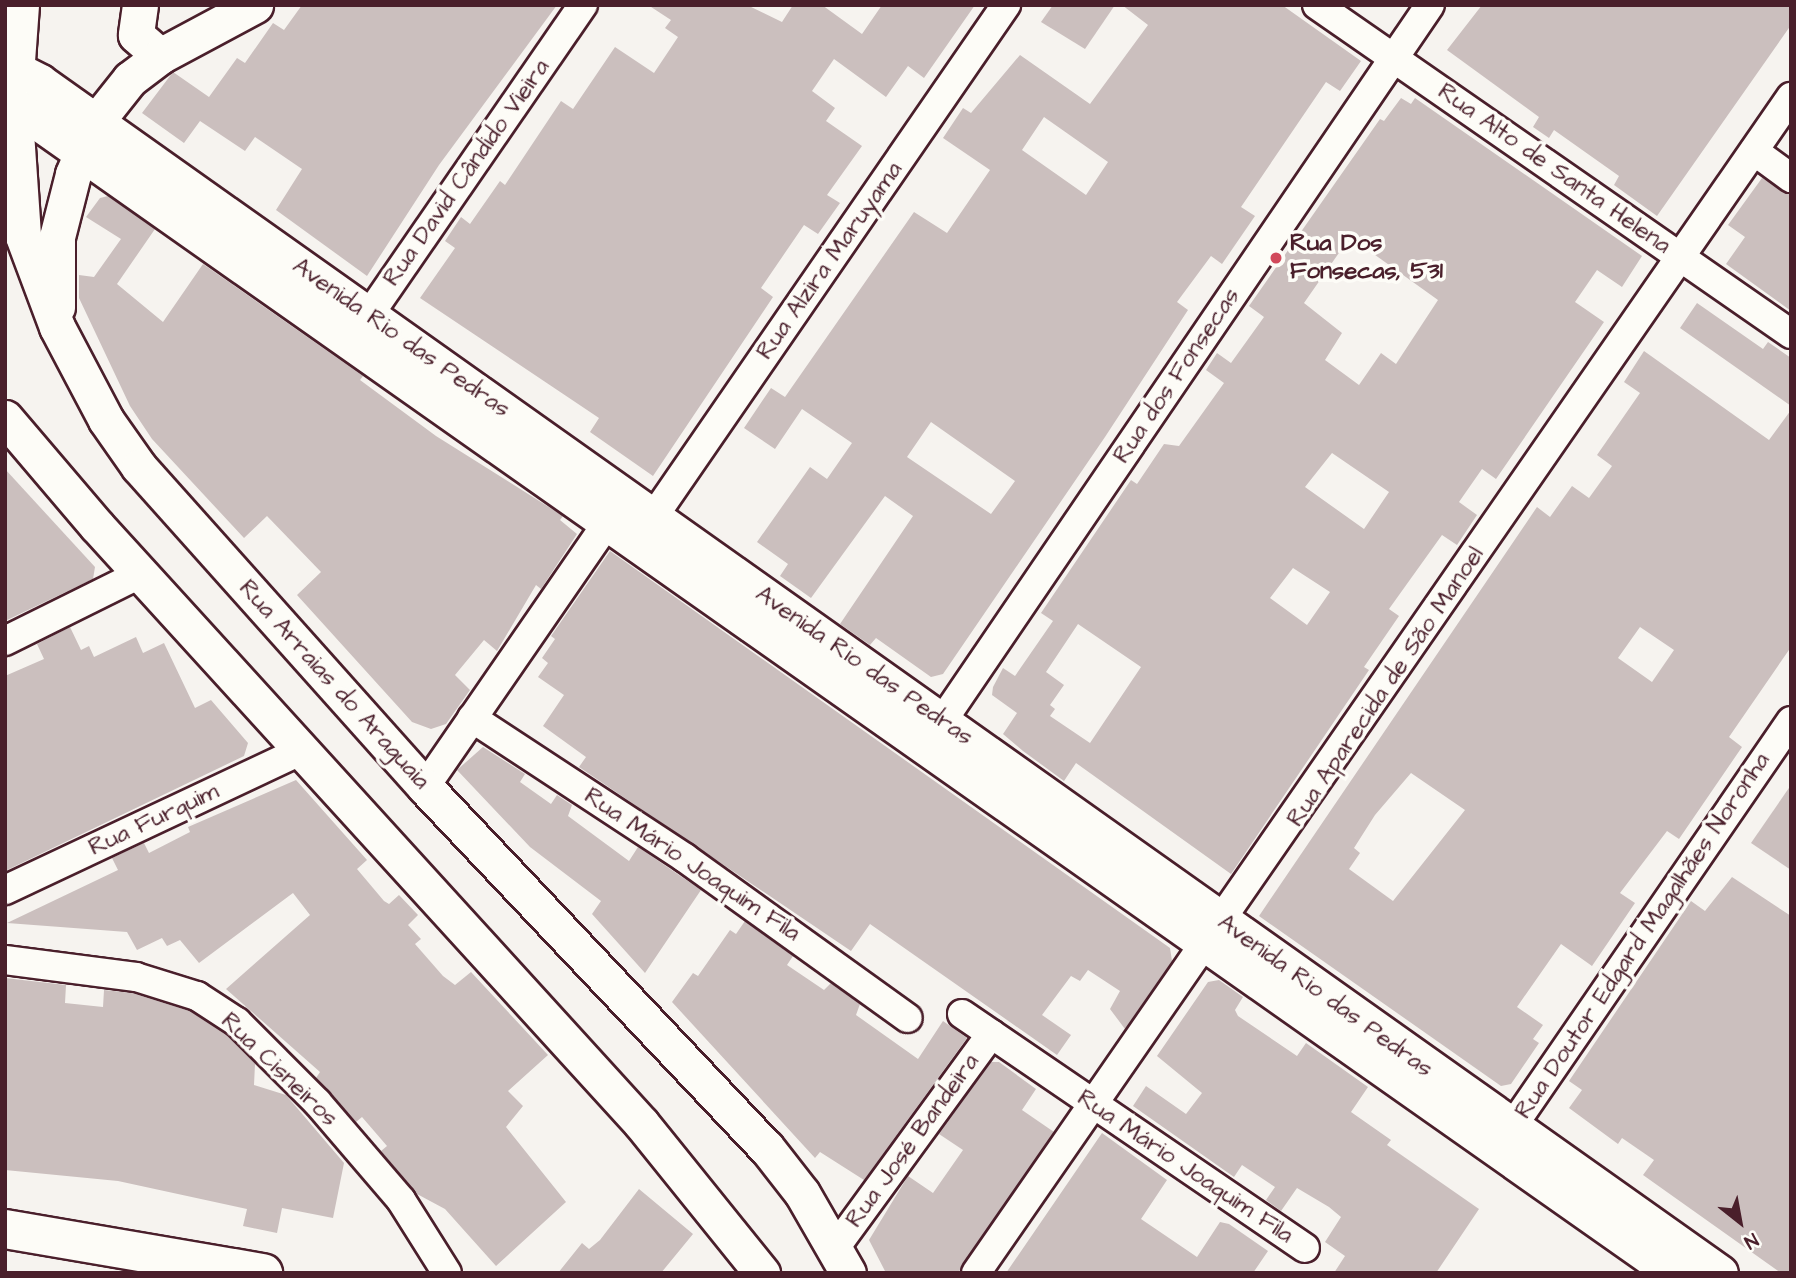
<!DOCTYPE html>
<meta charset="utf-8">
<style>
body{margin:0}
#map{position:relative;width:1796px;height:1278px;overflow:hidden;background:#f6f3ef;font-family:"Architects Daughter",sans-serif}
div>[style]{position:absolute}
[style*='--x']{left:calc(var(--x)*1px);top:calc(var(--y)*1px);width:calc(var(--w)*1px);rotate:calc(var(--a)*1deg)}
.building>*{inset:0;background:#cbbfbe}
.roads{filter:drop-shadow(2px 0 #4a1f2b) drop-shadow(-2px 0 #4a1f2b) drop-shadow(0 2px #4a1f2b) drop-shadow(0 -2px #4a1f2b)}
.minor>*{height:28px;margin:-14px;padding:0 14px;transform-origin:14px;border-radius:14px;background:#fdfcf7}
.major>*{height:35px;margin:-17.5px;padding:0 17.5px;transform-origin:17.5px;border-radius:17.5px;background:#fdfcf7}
.highway>*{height:38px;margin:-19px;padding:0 19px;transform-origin:19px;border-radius:19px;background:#fdfcf7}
.dots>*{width:19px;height:19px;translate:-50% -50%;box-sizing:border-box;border:4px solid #fdfcf7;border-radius:50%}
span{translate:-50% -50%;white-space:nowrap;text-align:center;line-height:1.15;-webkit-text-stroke:7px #fdfcf7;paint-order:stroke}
.street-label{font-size:24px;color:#4a1f2b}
.poi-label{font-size:24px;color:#4a1f2b;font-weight:700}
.left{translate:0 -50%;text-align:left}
.frame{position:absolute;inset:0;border:7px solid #4a1f2b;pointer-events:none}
.north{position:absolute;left:1705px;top:1187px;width:70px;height:70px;-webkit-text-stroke:5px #fdfcf7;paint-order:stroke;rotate:149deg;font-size:19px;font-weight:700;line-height:28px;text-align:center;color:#4a1f2b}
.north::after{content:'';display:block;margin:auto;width:24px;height:32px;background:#4a1f2b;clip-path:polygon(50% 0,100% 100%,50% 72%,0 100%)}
</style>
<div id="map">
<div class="building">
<div style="clip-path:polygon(302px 5px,557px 5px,439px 165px,367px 276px,276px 210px,302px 169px,255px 137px,245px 151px,200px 121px,184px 143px,142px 113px,173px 72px,209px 97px,237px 58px,245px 63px,273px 23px,284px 30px)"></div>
<div style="clip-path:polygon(648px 5px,747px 5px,782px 22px,793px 5px,822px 5px,862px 34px,882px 5px,975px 5px,924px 78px,908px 66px,886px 97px,834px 59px,812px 91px,835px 108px,826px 121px,862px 146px,827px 195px,840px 203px,818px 234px,804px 225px,761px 288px,773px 297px,653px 476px,590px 432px,599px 418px,420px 298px,455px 248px,445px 241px,461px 217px,470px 224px,500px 181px,505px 185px,561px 101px,573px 109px,615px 47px,654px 73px,678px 37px,665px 28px,671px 20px)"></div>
<div style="clip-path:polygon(1053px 5px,1115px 5px,1085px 49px,1041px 22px)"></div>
<div style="clip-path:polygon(evenodd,1122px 5px,1282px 5px,1361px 61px,1340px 91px,1326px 82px,1241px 207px,1255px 216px,1222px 264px,1211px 256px,1177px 302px,1188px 310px,1105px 437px,943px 674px,931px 677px,876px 638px,870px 645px,840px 624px,913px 516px,885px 496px,811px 598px,780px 576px,788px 564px,757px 542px,810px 467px,827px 479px,852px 443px,802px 409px,775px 449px,744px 428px,771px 388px,785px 397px,914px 212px,947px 233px,990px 170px,943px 138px,963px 108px,971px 113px,1020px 55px,1090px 104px,1148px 25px,1122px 5px,1044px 117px,1108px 162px,1086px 195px,1022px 150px,1044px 117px,1122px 5px,931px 422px,1015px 481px,991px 514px,907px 457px,931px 422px)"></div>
<div style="clip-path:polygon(1482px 5px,1791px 5px,1791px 25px,1657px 216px,1614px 185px,1619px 176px,1554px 130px,1549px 138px,1533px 127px,1539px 117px,1447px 50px)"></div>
<div style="clip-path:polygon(evenodd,1401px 98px,1411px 104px,1415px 98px,1642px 256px,1622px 287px,1597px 270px,1575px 302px,1604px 322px,1496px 479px,1482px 469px,1459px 502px,1477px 515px,1457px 545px,1442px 535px,1389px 609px,1399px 616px,1364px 667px,1369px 670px,1231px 874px,1076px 763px,1064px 781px,1023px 751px,1003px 734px,1017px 713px,992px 695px,993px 687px,1003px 668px,1015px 676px,1053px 621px,1041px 613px,1131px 480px,1137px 484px,1164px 444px,1179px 446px,1224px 383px,1206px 370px,1217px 353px,1231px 363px,1264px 317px,1249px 306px,1380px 119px,1384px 121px,1401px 98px,1350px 237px,1438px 300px,1396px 364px,1381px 353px,1359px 385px,1325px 360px,1342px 333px,1304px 303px,1350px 237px,1401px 98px,1332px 453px,1389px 492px,1364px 529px,1305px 487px,1332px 453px,1401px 98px,1293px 568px,1330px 592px,1307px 625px,1270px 598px,1293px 568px,1401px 98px,1078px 624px,1141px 667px,1090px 743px,1050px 716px,1055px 709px,1050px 705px,1064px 685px,1046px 672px,1078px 624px)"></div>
<div style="clip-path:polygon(1762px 178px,1791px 194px,1791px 311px,1726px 264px,1745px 237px,1728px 225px)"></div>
<div style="clip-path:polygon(108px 196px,155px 229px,117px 284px,163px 322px,203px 264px,363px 376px,360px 380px,436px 436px,563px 516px,560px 520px,577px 534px,541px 589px,536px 585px,497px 651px,484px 640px,455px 675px,470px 690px,446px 724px,431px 729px,412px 722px,297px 595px,321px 572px,267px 516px,244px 538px,152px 439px,130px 406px,79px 298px,79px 275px,94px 277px,121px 239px,86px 217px,100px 198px)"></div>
<div style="clip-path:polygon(1697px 303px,1763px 349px,1768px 342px,1791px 358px,1791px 406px,1680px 328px)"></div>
<div style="clip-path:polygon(evenodd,1644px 351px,1769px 440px,1791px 410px,1791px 647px,1729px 737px,1742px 747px,1679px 839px,1667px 831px,1620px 893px,1635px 903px,1592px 966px,1561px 944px,1517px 1007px,1543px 1025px,1533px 1039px,1539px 1043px,1511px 1084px,1501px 1086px,1259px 916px,1537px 507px,1550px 517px,1572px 486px,1589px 498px,1612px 466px,1597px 455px,1640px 393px,1624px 382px,1644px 351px,1640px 627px,1674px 650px,1652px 682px,1618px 658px,1640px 627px,1644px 351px,1411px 773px,1465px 810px,1393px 901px,1349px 869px,1360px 853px,1354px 848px,1375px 815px,1411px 773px)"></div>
<div style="clip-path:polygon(5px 469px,95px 567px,93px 579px,5px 621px)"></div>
<div style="clip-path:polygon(610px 551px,1170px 948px,1172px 961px,1125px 1029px,1110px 1009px,1120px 991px,1088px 970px,1080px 981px,1071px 976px,1042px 1015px,1071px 1035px,1057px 1055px,870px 924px,851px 951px,579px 767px,586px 757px,543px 726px,564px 695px,538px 677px,548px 663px,542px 658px,555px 639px,551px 636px)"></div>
<div style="clip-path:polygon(70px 627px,81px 650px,89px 646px,94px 657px,136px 637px,143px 653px,164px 643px,195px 708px,211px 700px,248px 743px,244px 756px,5px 871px,5px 676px,44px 659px,37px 644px)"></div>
<div style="clip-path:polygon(483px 747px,525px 774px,520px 782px,551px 804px,557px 795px,572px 805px,568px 816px,629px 861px,638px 847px,701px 890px,645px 973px,592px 914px,601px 901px,530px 847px,457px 770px)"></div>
<div style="clip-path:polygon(296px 780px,367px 860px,357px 869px,384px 901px,389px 904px,399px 895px,418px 915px,408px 925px,421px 939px,415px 944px,443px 976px,455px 985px,471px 972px,548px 1055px,508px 1091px,523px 1106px,506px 1127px,566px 1202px,496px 1266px,445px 1209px,417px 1194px,381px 1151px,387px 1146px,362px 1117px,356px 1122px,316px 1078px,320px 1072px,226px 989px,310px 915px,293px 893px,199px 963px,180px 940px,167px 946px,162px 938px,137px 950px,127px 932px,7px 923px,118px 870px,112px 858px,144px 843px,149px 853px,190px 832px,188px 827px)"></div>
<div style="clip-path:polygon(1791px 785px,1791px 870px,1751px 843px)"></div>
<div style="clip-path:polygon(1732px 877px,1791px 916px,1791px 1273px,1781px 1273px,1643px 1175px,1654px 1160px,1622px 1138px,1618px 1144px,1569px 1108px,1582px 1090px,1569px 1081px,1691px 901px,1705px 911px)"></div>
<div style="clip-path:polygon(745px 921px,793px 956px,787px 965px,824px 990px,831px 983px,860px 1004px,856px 1015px,918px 1059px,943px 1021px,967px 1038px,864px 1180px,820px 1152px,815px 1158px,672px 1002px,693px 973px,698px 976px,730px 930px,736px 934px)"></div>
<div style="clip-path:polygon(5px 978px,66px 985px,65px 1003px,103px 1007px,104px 990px,132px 993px,190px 1011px,226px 1035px,255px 1064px,254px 1085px,286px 1095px,344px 1163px,333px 1218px,282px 1208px,277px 1233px,243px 1226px,247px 1209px,118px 1181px,5px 1170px)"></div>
<div style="clip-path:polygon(1219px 980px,1243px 997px,1235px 1010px,1238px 1016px,1297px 1056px,1306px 1043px,1368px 1087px,1351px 1112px,1391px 1140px,1387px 1145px,1479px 1209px,1436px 1273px,1334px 1273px,1345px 1256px,1325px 1242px,1341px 1217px,1329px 1207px,1297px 1188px,1281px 1211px,1266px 1200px,1275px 1187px,1242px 1165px,1234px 1177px,1133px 1106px,1146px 1086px,1186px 1114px,1202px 1093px,1157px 1056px,1208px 982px)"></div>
<div style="clip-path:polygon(991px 1062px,999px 1062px,1036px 1089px,1022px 1110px,1054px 1132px,958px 1273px,886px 1273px,869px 1240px,908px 1176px,933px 1193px,963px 1150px,939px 1134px)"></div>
<div style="clip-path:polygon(1102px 1133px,1167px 1180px,1141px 1219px,1197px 1257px,1220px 1222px,1229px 1224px,1268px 1251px,1253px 1273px,1006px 1273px)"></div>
<div style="clip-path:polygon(639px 1189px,693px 1234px,661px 1273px,558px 1273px,582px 1243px,589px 1249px,600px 1240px)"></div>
</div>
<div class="roads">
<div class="minor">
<div style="--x:1317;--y:5;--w:577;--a:34.76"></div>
<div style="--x:1754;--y:151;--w:46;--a:36.1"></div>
<div style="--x:358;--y:331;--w:396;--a:-55.4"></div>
<div style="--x:654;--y:516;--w:621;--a:-55.44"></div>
<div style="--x:5;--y:641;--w:153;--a:-26.4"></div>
<div style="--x:472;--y:718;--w:255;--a:33.3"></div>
<div style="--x:685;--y:858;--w:274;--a:35.7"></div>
<div style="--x:930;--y:739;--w:888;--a:-55.74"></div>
<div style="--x:425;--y:787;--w:322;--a:-55.4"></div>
<div style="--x:5;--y:890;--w:328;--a:-25.2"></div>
<div style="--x:5;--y:960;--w:132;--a:7.4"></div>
<div style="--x:136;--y:977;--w:64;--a:17.3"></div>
<div style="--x:197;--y:996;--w:48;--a:33"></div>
<div style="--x:237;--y:1022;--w:113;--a:45"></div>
<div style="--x:317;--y:1102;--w:129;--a:49.4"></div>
<div style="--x:401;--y:1200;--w:86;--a:57.8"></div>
<div style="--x:962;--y:1014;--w:415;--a:34.3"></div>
<div style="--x:1501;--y:1143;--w:512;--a:-55.5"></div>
<div style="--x:835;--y:1248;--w:265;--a:-53.9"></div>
<div style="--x:976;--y:1273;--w:1431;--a:-55.28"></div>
</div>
<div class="major">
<div style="--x:21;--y:5;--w:98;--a:94.1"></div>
<div style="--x:14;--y:103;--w:133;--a:86.1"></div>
<div style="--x:23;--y:236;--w:97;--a:69.5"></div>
<div style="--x:57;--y:327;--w:105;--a:62.2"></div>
<div style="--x:106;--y:420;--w:57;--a:54.9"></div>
<div style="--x:139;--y:467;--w:429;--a:48.2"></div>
<div style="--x:425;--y:787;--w:496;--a:46.6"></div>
<div style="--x:766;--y:1147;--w:58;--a:52"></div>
<div style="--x:802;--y:1193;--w:92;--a:60.1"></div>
<div style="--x:140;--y:5;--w:30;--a:98"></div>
<div style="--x:136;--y:35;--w:32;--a:41"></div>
<div style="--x:5;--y:64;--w:39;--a:27"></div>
<div style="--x:40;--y:82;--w:2059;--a:35.33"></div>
<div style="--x:5;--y:99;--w:2040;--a:35.14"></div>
<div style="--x:57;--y:307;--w:70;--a:-90"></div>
<div style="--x:57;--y:237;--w:65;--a:-75.7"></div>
<div style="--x:73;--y:174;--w:56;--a:-66.7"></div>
<div style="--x:95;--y:123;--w:56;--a:-51.5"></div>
<div style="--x:130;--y:79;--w:38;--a:-37"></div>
<div style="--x:160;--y:56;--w:108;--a:-28.2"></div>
<div style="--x:5;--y:418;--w:142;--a:49.6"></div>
<div style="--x:97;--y:526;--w:808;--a:47.66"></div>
<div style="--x:641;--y:1123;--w:193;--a:51.1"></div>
</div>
<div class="highway">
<div style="--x:5;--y:1229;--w:262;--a:9.7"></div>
</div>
</div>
<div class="dots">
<div style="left:1276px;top:258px;background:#d1495b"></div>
</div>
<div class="street-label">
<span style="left:1554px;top:169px;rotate:35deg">Rua Alto de Santa Helena</span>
<span style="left:467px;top:173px;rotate:-55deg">Rua David Cândido Vieira</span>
<span style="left:830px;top:261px;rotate:-55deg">Rua Alzira Maruyama</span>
<span style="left:401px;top:338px;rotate:35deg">Avenida Rio das Pedras</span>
<span style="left:1177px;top:376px;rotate:-56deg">Rua dos Fonsecas</span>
<span style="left:864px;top:666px;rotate:35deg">Avenida Rio das Pedras</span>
<span style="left:334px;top:685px;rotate:48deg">Rua Arraias do Araguaia</span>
<span style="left:1386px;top:687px;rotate:-56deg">Rua Aparecida de São Manoel</span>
<span style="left:154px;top:820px;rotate:-25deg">Rua Furquim</span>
<span style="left:692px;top:865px;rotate:34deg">Rua Mário Joaquim Fila</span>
<span style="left:1643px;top:936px;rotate:-56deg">Rua Doutor Edgard Magalhães Noronha</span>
<span style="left:1325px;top:996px;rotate:36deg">Avenida Rio das Pedras</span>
<span style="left:279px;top:1070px;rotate:44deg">Rua Cisneiros</span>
<span style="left:913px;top:1141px;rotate:-54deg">Rua José Bandeira</span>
<span style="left:1185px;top:1167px;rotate:34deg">Rua Mário Joaquim Fila</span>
</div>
<div class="poi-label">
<span class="left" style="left:1290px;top:258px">Rua Dos<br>Fonsecas, 531</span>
</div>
<div class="frame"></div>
<div class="north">N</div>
</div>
